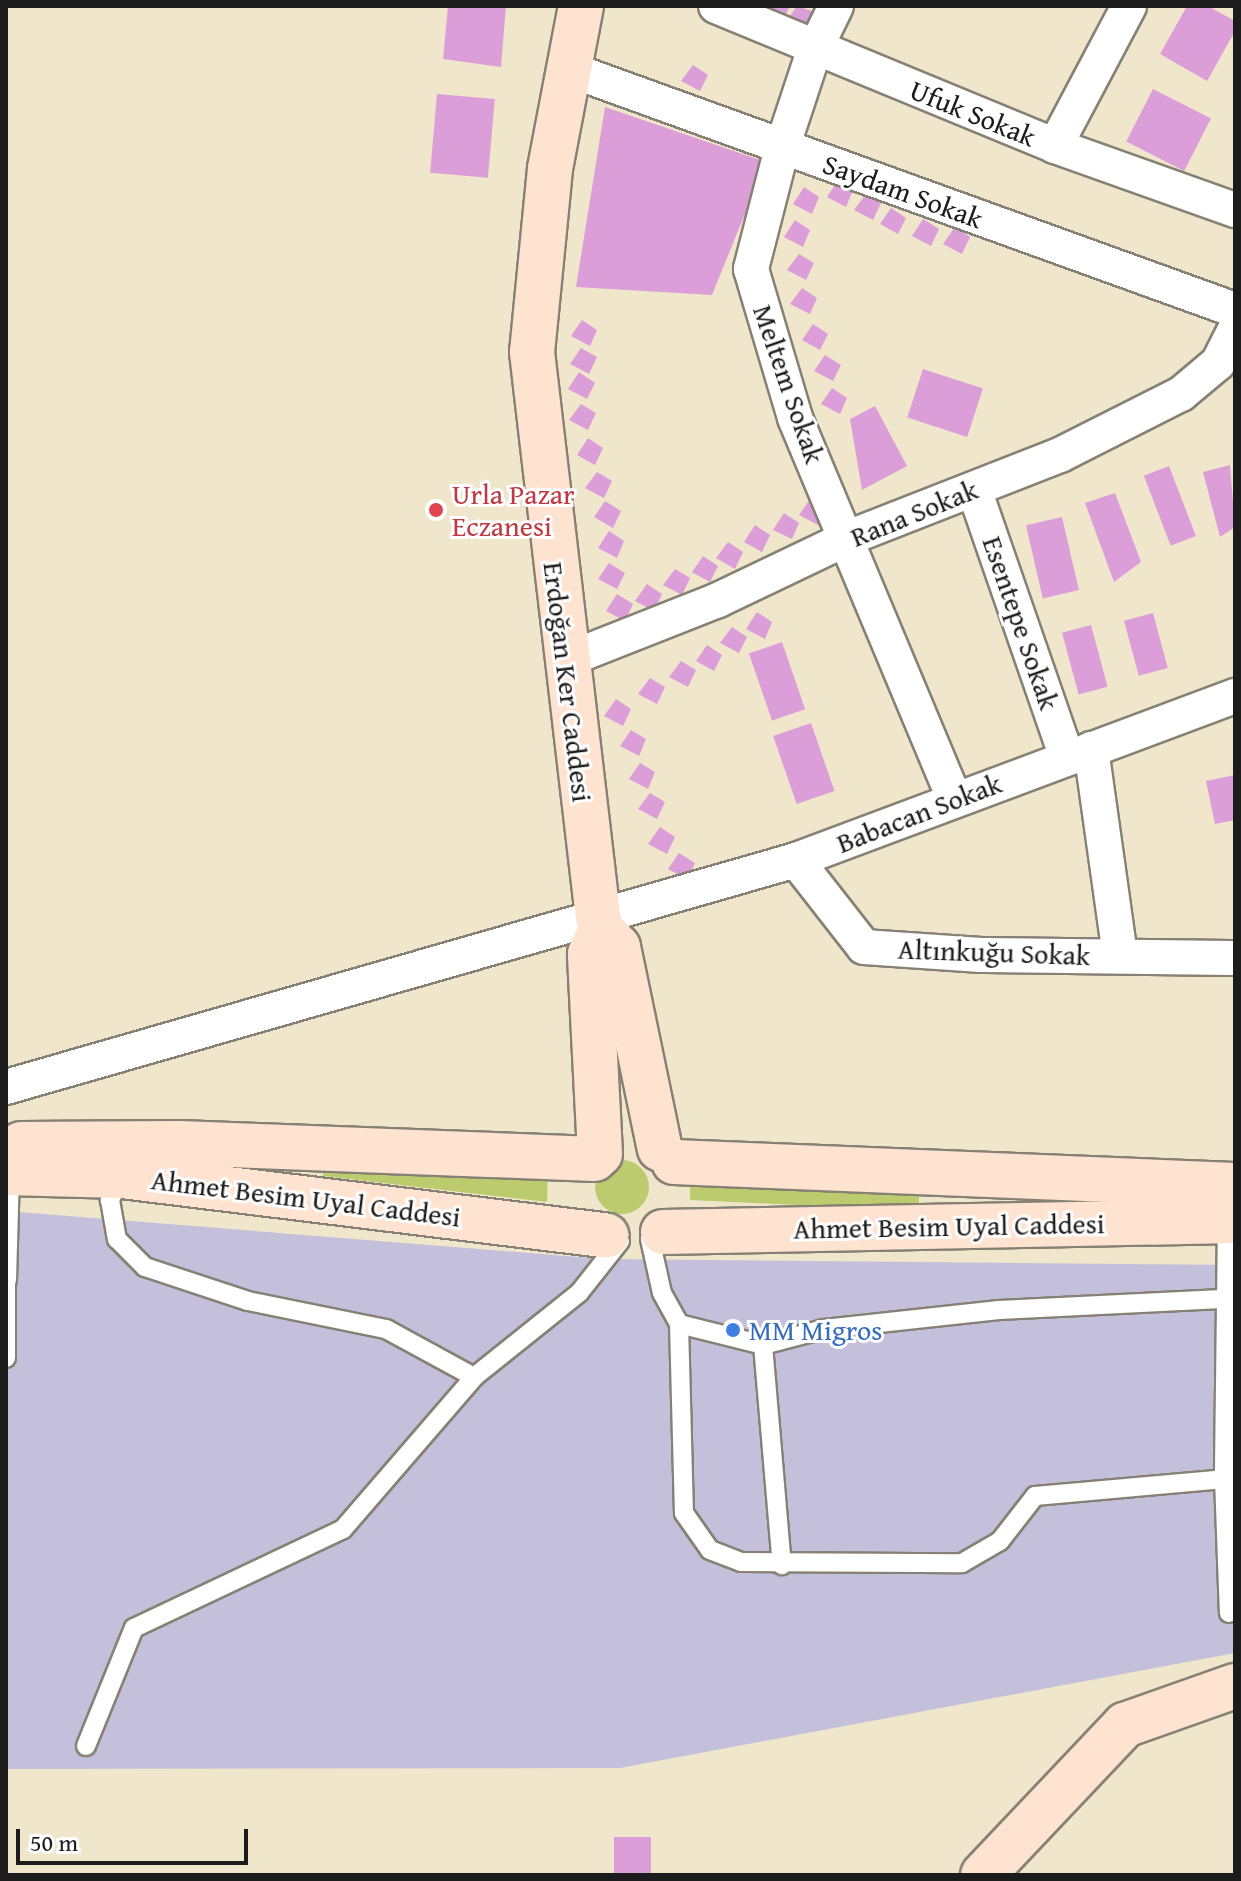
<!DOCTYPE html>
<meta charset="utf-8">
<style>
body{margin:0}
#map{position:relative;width:1241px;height:1881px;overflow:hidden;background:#f0e6cb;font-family:"Gentium Book Plus",serif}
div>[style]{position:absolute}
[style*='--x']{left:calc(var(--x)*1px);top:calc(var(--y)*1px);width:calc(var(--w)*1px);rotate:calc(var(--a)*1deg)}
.industrial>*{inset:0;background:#c4c0db}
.green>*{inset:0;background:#bbcb6d}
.round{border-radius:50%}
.building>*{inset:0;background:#dc9ed8;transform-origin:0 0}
.roads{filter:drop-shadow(2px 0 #868174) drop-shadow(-2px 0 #868174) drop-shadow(0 2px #868174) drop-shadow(0 -2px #868174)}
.lane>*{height:18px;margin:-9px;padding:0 9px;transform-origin:9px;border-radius:9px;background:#fff}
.street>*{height:34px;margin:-17px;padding:0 17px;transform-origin:17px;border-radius:17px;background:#fff}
.secondary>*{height:44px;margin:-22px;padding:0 22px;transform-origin:22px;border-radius:22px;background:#fee3d1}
.dots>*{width:22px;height:22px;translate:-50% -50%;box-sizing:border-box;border:4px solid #fff;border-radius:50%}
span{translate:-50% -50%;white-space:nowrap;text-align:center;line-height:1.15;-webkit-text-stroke:6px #fff;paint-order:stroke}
.street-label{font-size:28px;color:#1c1c1c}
.health-label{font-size:28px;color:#be3a42}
.left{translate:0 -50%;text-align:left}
.shop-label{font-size:28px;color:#366cbe}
.frame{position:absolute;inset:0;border:8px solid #1c1c1c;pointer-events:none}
.scale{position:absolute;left:16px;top:1829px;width:232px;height:36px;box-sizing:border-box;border:4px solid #1c1c1c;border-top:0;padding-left:10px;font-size:24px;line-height:28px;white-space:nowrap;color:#1c1c1c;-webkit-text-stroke:6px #fff;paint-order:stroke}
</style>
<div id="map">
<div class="industrial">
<div style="clip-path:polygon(6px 1211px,603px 1259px,1235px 1265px,1235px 1653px,620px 1768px,6px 1769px)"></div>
</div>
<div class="green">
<div class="round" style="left:595px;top:1160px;width:54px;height:54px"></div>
<div style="clip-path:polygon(325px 1166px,548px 1166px,547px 1202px,323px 1176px)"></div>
<div style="clip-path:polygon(690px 1169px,919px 1194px,919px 1203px,885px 1209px,690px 1200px)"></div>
</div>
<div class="building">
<div style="clip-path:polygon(448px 6px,506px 6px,501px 67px,443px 59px)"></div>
<div style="clip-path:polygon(766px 6px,790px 6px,785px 16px)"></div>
<div style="clip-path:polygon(797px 6px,815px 12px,808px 29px,788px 19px)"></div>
<div style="clip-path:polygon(1187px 6px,1208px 6px,1235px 21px,1235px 31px,1207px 81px,1160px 54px)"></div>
<div style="clip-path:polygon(693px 65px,708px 75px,700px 91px,681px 81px)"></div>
<div style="left:1153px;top:89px;width:65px;height:59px;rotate:27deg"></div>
<div style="left:437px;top:94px;width:58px;height:79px;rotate:5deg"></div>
<div style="clip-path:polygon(605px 107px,766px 162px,712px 295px,576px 287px)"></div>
<div style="clip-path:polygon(838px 180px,853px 190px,846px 207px,827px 197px)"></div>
<div style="clip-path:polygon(804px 187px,819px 197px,812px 214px,793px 204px)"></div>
<div style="clip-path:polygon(866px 194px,881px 203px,873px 220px,854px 210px)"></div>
<div style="clip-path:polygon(891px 208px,906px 218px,898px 234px,880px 224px)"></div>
<div style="clip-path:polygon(923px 219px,939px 229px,931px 246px,912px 236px)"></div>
<div style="clip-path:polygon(795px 220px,810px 230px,803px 247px,784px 237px)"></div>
<div style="clip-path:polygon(955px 227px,970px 237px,962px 254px,943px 244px)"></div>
<div style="clip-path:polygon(799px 254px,814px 263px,806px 280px,787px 270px)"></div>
<div style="clip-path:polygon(802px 288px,817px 298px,810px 314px,790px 304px)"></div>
<div style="clip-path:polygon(582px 320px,597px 330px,590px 346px,571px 336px)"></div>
<div style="clip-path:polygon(813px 324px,828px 334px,820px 350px,802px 340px)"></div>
<div style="clip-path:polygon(581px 348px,597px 357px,589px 374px,570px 364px)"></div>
<div style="clip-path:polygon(825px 355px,841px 365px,833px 381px,814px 371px)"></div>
<div style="left:923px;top:369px;width:63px;height:51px;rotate:18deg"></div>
<div style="clip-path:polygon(579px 372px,595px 383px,587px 399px,568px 389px)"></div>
<div style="clip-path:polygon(832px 388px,847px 398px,840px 414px,821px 404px)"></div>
<div style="clip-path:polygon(581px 404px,596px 413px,588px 430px,569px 420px)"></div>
<div style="clip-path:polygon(875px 406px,907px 466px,862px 490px,850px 419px)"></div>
<div style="clip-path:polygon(588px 438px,603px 448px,595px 465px,577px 455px)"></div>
<div style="clip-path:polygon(1230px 465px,1235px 527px,1220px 537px,1203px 472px)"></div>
<div style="left:1169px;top:466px;width:75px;height:27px;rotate:69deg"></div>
<div style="clip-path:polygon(597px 472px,612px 481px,604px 498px,585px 488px)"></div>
<div style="clip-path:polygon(1115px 493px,1141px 562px,1114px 582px,1085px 503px)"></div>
<div style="clip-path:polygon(810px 499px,826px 509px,818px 525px,799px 515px)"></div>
<div style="clip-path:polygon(605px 501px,621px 511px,613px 528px,594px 517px)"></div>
<div style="clip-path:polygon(784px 513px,799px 523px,792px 539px,773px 530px)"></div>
<div style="left:1062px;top:517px;width:75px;height:37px;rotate:77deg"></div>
<div style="clip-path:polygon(755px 525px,770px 535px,762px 552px,744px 542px)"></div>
<div style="clip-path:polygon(609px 531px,624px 541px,617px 558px,598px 548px)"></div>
<div style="clip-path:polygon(728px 542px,743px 552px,735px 569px,716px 558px)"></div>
<div style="clip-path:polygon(703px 556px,718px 566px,710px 582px,692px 572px)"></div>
<div style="clip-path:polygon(609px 563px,625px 573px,617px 589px,598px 579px)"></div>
<div style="clip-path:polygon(675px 569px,690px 578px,682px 595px,663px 585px)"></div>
<div style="clip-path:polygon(647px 584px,662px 594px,654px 611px,635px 601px)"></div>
<div style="clip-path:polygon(617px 594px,633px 604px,625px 621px,606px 611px)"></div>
<div style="clip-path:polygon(757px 612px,772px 622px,765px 639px,746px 629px)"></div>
<div style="left:1153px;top:613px;width:57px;height:30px;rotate:75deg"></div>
<div style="left:1091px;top:625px;width:64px;height:30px;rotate:75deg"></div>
<div style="clip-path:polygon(732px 627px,747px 637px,739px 653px,720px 643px)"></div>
<div style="left:782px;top:642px;width:71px;height:35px;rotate:71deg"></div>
<div style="clip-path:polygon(707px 645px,722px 655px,714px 671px,696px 661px)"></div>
<div style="clip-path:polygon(681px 661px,696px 670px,688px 687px,669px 677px)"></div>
<div style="clip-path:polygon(650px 678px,665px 687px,657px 704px,638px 694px)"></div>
<div style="clip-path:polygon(616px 699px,631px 709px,623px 726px,604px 716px)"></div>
<div style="left:811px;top:723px;width:72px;height:40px;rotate:71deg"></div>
<div style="clip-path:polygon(631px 730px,646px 739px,639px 756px,620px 746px)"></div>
<div style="clip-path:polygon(640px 763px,655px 772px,648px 789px,629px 779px)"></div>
<div style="clip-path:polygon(1235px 775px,1235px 820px,1215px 824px,1206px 781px)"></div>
<div style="clip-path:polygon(650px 793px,665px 802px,657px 819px,638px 809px)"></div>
<div style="clip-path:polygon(660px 827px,675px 837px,667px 854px,648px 844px)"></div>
<div style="clip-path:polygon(679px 853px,695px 863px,687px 879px,668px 869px)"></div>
<div style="left:614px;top:1837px;width:37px;height:38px"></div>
</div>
<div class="roads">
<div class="lane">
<div style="--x:121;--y:1178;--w:25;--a:117"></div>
<div style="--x:110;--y:1200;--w:40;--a:80"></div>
<div style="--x:117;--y:1239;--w:40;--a:45"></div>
<div style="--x:145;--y:1267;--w:108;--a:18.3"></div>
<div style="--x:248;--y:1301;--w:141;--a:11.5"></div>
<div style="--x:386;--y:1329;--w:100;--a:28.6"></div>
<div style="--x:1227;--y:1221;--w:258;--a:90.7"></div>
<div style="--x:1224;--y:1479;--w:134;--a:87.9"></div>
<div style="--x:650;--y:1239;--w:55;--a:77.5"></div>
<div style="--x:662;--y:1293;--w:35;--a:61"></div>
<div style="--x:679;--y:1324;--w:87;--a:14"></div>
<div style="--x:763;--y:1345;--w:63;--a:-14.7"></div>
<div style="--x:824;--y:1329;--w:176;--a:-6.2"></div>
<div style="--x:999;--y:1310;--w:228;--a:-2.8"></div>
<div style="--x:6;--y:1280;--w:78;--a:90"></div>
<div style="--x:7;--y:1280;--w:107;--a:-88.4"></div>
<div style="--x:679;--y:1324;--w:189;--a:88.5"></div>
<div style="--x:684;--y:1513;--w:45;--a:54.9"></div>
<div style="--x:710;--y:1550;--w:33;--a:21"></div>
<div style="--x:741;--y:1562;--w:221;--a:0.3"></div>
<div style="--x:962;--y:1563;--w:44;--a:-30.1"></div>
<div style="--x:1000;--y:1541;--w:57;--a:-52.1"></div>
<div style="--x:1035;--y:1496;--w:201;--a:-5.1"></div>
<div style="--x:763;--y:1345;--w:221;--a:85.1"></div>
<div style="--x:86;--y:1746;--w:127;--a:-67.9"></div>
<div style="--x:134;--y:1628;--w:231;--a:-25.3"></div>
<div style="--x:343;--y:1529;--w:201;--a:-49.2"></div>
<div style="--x:474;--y:1377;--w:134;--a:-38.7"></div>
<div style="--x:579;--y:1293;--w:66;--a:-51.7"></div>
</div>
<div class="street">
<div style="--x:716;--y:6;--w:367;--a:22.4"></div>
<div style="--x:1055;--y:146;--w:191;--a:19.6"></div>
<div style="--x:836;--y:6;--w:50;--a:116.1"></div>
<div style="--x:814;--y:51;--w:102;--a:108.3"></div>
<div style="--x:782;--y:148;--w:125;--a:104.4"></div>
<div style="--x:751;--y:269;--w:155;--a:73.5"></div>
<div style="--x:795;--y:418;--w:413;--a:67.3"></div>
<div style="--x:571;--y:70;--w:706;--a:19.87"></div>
<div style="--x:1055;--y:146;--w:158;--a:-62.1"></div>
<div style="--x:974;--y:489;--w:284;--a:70.9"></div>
<div style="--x:566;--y:660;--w:163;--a:-21.5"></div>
<div style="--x:718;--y:600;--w:144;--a:-25.5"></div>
<div style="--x:848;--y:538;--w:228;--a:-21.4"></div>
<div style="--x:1060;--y:455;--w:136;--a:-26.8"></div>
<div style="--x:1181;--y:394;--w:48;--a:-40"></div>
<div style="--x:1218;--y:363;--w:37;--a:-63"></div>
<div style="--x:1091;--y:749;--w:209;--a:82"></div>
<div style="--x:796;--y:860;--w:110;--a:52"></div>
<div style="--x:864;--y:947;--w:117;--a:3.9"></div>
<div style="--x:981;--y:955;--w:254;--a:0.7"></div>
<div style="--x:6;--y:1087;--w:822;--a:-16.03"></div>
<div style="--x:796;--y:860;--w:469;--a:-20.5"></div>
</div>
<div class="secondary">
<div style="--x:581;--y:6;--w:166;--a:100.8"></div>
<div style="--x:550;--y:169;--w:184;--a:95.6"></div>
<div style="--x:532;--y:352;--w:569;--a:83.34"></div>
<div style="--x:598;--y:917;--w:12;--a:76"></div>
<div style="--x:601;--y:929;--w:25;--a:47"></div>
<div style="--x:618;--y:947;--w:206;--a:78.3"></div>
<div style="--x:21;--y:1144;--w:158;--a:-0.4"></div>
<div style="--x:179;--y:1143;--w:416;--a:2.2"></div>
<div style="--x:600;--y:1154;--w:200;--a:-92.9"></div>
<div style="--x:590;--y:954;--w:27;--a:-66"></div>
<div style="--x:674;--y:1162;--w:561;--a:2.35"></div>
<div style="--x:6;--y:1173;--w:116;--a:1.5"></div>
<div style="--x:122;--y:1176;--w:488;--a:7"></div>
<div style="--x:663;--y:1232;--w:572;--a:-1.1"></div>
<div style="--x:983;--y:1875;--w:207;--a:-46.6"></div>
<div style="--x:1125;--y:1725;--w:117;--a:-19.5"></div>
</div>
</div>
<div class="dots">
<div style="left:436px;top:510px;background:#e0444e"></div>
<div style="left:733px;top:1330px;background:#3f7fe0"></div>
</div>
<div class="street-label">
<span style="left:973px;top:113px;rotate:22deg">Ufuk Sokak</span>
<span style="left:903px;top:191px;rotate:20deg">Saydam Sokak</span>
<span style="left:789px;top:384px;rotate:71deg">Meltem Sokak</span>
<span style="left:914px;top:513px;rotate:-22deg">Rana Sokak</span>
<span style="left:1021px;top:623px;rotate:71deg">Esentepe Sokak</span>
<span style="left:568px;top:682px;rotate:83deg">Erdoğan Ker Caddesi</span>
<span style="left:919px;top:813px;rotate:-21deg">Babacan Sokak</span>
<span style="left:994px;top:952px;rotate:2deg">Altınkuğu Sokak</span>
<span style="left:306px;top:1198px;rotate:7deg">Ahmet Besim Uyal Caddesi</span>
<span style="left:949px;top:1226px;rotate:-1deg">Ahmet Besim Uyal Caddesi</span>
</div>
<div class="health-label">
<span class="left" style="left:452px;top:510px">Urla Pazar<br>Eczanesi</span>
</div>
<div class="shop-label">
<span class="left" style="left:749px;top:1330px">MM Migros</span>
</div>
<div class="frame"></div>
<div class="scale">50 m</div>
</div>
